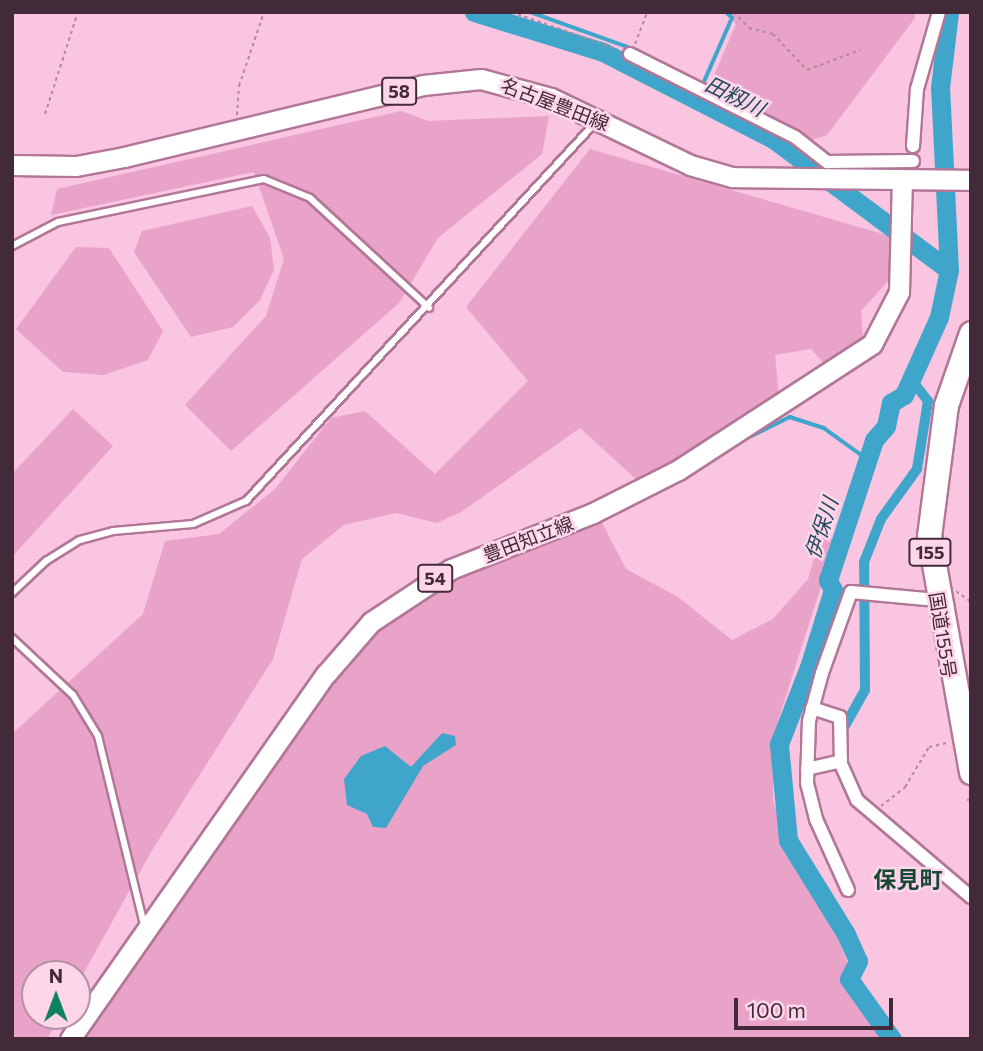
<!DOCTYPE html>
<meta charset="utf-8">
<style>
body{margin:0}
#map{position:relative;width:983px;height:1051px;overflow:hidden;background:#f9c5e0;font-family:Commissioner,"Noto Sans JP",sans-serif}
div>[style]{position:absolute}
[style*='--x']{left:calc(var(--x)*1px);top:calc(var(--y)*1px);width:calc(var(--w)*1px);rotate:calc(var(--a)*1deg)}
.green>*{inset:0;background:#e9a2c8}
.water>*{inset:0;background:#3fa5ca}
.stream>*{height:3.5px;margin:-1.75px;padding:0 1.75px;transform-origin:1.75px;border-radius:1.75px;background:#3fa5ca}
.canal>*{height:10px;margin:-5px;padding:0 5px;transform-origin:5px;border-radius:5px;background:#3fa5ca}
.river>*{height:19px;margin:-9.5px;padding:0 9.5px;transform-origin:9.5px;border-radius:9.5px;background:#3fa5ca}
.path>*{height:2px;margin-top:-1px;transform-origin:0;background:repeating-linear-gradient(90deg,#b3899f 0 3.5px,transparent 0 7px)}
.roads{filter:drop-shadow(2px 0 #b27797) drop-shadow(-2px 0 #b27797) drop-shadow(0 2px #b27797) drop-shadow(0 -2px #b27797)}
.lane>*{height:6px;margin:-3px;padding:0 3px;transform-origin:3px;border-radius:3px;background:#fff}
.street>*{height:12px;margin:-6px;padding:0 6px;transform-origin:6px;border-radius:6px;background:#fff}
.primary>*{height:19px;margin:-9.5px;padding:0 9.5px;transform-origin:9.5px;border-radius:9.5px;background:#fff}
.highway>*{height:23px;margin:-11.5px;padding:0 11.5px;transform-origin:11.5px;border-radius:11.5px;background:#fff}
span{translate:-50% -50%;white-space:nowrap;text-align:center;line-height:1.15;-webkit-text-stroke:5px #fed6ea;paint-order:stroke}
.shield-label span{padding:2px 5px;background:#fed6ea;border:2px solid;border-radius:5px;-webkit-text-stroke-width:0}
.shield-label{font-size:18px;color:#432a38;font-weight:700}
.street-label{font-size:19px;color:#432a38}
.water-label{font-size:21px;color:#1f4a5a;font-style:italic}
.quarter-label{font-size:23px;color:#194837;font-weight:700}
.frame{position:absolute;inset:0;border:14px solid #432a38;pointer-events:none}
.north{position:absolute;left:21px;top:960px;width:70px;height:70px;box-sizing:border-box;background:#fed6ea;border:2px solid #b391a3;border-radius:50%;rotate:0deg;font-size:19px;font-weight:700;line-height:28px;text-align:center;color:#432a38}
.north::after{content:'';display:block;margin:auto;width:24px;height:32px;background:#0e815f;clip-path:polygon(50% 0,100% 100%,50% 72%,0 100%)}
.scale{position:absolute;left:734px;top:998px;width:159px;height:32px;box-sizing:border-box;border:4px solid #432a38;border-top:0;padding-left:9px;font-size:21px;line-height:24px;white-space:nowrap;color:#432a38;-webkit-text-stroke:5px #fed6ea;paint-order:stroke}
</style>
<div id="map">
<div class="green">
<div style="clip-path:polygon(726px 12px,915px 12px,915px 18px,827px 135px,812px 140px,710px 85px,736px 24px)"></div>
<div style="clip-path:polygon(401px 111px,428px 121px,549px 116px,542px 154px,438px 238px,399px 303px,231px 451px,185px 405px,266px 316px,284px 259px,254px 172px,51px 215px,57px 189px)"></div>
<div style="clip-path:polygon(590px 149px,890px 236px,896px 246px,890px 279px,861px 311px,863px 338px,826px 366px,811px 349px,775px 355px,779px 397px,638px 481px,580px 428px,461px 512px,437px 523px,396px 513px,344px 525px,302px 559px,273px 659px,151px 852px,77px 985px,77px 974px,35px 974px,35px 1016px,60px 1016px,47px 1039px,12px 1039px,12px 734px,143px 614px,165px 541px,219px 534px,275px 489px,331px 418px,365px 411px,435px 474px,528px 381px,466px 307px)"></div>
<div style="clip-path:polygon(252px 206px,270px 238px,274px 270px,260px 300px,233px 327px,191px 337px,134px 252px,142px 231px)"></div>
<div style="clip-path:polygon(76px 247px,109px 248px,163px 331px,148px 360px,104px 375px,63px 372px,16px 329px)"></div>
<div style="clip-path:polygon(73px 409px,113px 446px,12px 557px,12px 474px)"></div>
<div style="clip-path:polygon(600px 519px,626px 569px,678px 597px,732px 640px,773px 619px,808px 579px,821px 536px,836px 540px,774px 733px,773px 800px,788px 854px,829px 912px,849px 968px,891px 1039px,82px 1039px,315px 703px,379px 625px,455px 579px)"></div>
</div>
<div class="water">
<div style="clip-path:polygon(442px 733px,455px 736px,456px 745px,423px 766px,386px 828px,373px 827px,367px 814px,347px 805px,344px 779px,361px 756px,385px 746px,411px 767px)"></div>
</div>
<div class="stream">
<div style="--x:530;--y:12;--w:104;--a:19.7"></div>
<div style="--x:703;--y:84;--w:72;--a:-66.3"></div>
<div style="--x:732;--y:18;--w:9;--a:-139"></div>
<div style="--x:737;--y:443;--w:59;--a:-26.1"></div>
<div style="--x:790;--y:417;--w:36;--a:18"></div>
<div style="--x:824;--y:428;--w:53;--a:35.8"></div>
</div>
<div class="canal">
<div style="--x:842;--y:731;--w:47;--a:-60.7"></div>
<div style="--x:865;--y:690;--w:128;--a:-90.4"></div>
<div style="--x:864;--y:562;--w:46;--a:-68.4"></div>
<div style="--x:881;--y:519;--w:62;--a:-54.2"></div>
<div style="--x:917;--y:469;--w:69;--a:-80.8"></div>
<div style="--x:928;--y:401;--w:28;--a:-128"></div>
</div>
<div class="river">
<div style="--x:474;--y:12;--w:135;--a:17.2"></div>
<div style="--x:603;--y:52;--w:191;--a:27.1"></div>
<div style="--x:773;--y:139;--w:219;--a:36.7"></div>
<div style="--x:892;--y:1039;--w:74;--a:-125.6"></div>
<div style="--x:849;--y:979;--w:20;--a:-63"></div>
<div style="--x:858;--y:961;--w:30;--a:-114"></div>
<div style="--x:846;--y:934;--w:110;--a:-121.7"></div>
<div style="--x:788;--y:840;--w:96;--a:-95.4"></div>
<div style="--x:779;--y:744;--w:83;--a:-68.7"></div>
<div style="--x:809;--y:667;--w:81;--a:-72.7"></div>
<div style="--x:833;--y:590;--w:11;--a:-117"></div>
<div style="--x:828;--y:580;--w:147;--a:-71.8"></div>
<div style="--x:874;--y:440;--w:18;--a:-49"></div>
<div style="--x:886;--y:426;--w:24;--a:-78"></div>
<div style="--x:891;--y:403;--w:15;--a:-32"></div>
<div style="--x:904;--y:395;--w:85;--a:-65.8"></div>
<div style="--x:939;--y:317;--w:48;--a:-78"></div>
<div style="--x:949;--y:270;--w:182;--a:-92.8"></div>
<div style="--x:940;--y:88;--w:77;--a:-83.2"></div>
</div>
<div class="path">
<div style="--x:511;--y:12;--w:113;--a:19.1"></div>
<div style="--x:734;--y:12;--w:22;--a:47"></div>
<div style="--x:749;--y:28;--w:25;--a:14"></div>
<div style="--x:773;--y:34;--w:50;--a:46.6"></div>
<div style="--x:807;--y:70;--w:57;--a:-20.7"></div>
<div style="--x:635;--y:44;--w:34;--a:-69"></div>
<div style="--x:45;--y:114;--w:107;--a:-72.1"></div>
<div style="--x:237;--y:115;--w:29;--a:-86"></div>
<div style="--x:239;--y:86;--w:78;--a:-71.3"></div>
<div style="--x:956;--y:591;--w:19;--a:36"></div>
<div style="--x:967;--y:800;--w:4;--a:-14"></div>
<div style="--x:881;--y:806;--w:31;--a:-38"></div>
<div style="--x:905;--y:787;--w:47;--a:-59"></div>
<div style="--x:929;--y:747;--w:18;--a:-13"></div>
</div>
<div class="roads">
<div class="lane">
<div style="--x:12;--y:246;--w:52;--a:-27.6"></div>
<div style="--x:58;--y:222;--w:210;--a:-11.8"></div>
<div style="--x:264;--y:179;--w:50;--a:22.4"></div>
<div style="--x:310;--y:198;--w:162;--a:42.7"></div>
<div style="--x:12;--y:593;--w:47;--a:-43.3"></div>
<div style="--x:46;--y:561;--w:40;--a:-32"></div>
<div style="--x:80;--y:540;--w:34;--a:-15"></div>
<div style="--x:113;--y:531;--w:80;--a:-5"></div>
<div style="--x:193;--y:524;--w:58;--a:-23.5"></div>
<div style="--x:246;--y:501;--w:514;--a:-47.28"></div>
<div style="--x:12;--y:638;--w:83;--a:43.1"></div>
<div style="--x:73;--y:695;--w:48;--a:58.6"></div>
<div style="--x:98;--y:736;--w:195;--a:76.3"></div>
</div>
<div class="street">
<div style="--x:630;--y:54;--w:185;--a:26.7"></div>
<div style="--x:795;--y:137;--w:41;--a:38"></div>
<div style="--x:827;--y:162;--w:86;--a:-0.7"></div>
<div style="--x:913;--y:146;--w:57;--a:-86"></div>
<div style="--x:917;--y:89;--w:80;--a:-74.1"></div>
<div style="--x:812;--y:708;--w:29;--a:18"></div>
<div style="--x:840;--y:717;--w:47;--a:88.8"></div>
<div style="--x:841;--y:764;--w:39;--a:66"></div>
<div style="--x:857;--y:800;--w:150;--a:40.4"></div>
<div style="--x:807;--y:769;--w:35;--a:-13"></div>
<div style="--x:848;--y:890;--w:78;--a:-114.3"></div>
<div style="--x:816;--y:819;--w:37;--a:-104"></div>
<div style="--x:807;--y:783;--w:62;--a:-88.2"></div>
<div style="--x:809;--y:721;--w:50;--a:-74.8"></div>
<div style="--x:822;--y:673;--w:86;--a:-70.3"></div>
<div style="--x:851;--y:592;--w:86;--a:5.3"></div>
</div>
<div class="primary">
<div style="--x:12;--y:165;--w:64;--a:0.9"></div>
<div style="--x:76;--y:166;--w:49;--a:-10.6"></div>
<div style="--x:124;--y:157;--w:308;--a:-13.5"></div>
<div style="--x:423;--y:85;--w:58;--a:-5.9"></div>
<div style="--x:481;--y:79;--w:73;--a:15.2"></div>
<div style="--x:551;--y:98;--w:154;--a:25.7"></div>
<div style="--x:690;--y:165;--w:44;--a:15.9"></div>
<div style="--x:732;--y:177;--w:239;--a:0.7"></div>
<div style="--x:70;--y:1039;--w:446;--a:-55"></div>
<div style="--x:326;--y:674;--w:69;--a:-49.1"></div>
<div style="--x:371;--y:622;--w:96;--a:-33.5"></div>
<div style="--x:451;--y:569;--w:153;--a:-21.5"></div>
<div style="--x:593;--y:513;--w:95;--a:-26.8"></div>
<div style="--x:678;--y:470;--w:231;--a:-33"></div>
<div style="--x:872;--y:344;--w:59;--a:-62.6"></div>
<div style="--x:899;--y:292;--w:112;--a:-88.5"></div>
</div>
<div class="highway">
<div style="--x:971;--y:333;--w:76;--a:109.1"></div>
<div style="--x:946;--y:405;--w:132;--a:97.4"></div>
<div style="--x:929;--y:536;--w:240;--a:79.9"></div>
</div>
</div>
<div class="shield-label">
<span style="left:399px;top:91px">58</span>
<span style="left:930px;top:552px">155</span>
<span style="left:435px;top:578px">54</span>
</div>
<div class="street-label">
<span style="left:555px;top:104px;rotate:21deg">名古屋豊田線</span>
<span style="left:528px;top:539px;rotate:-21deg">豊田知立線</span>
<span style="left:943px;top:635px;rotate:81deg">国道155号</span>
</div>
<div class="water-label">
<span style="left:735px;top:96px;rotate:26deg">田籾川</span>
<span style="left:821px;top:528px;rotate:-72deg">伊保川</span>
</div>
<div class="quarter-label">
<span style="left:908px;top:879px">保見町</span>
</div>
<div class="frame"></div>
<div class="north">N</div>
<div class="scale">100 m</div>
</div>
